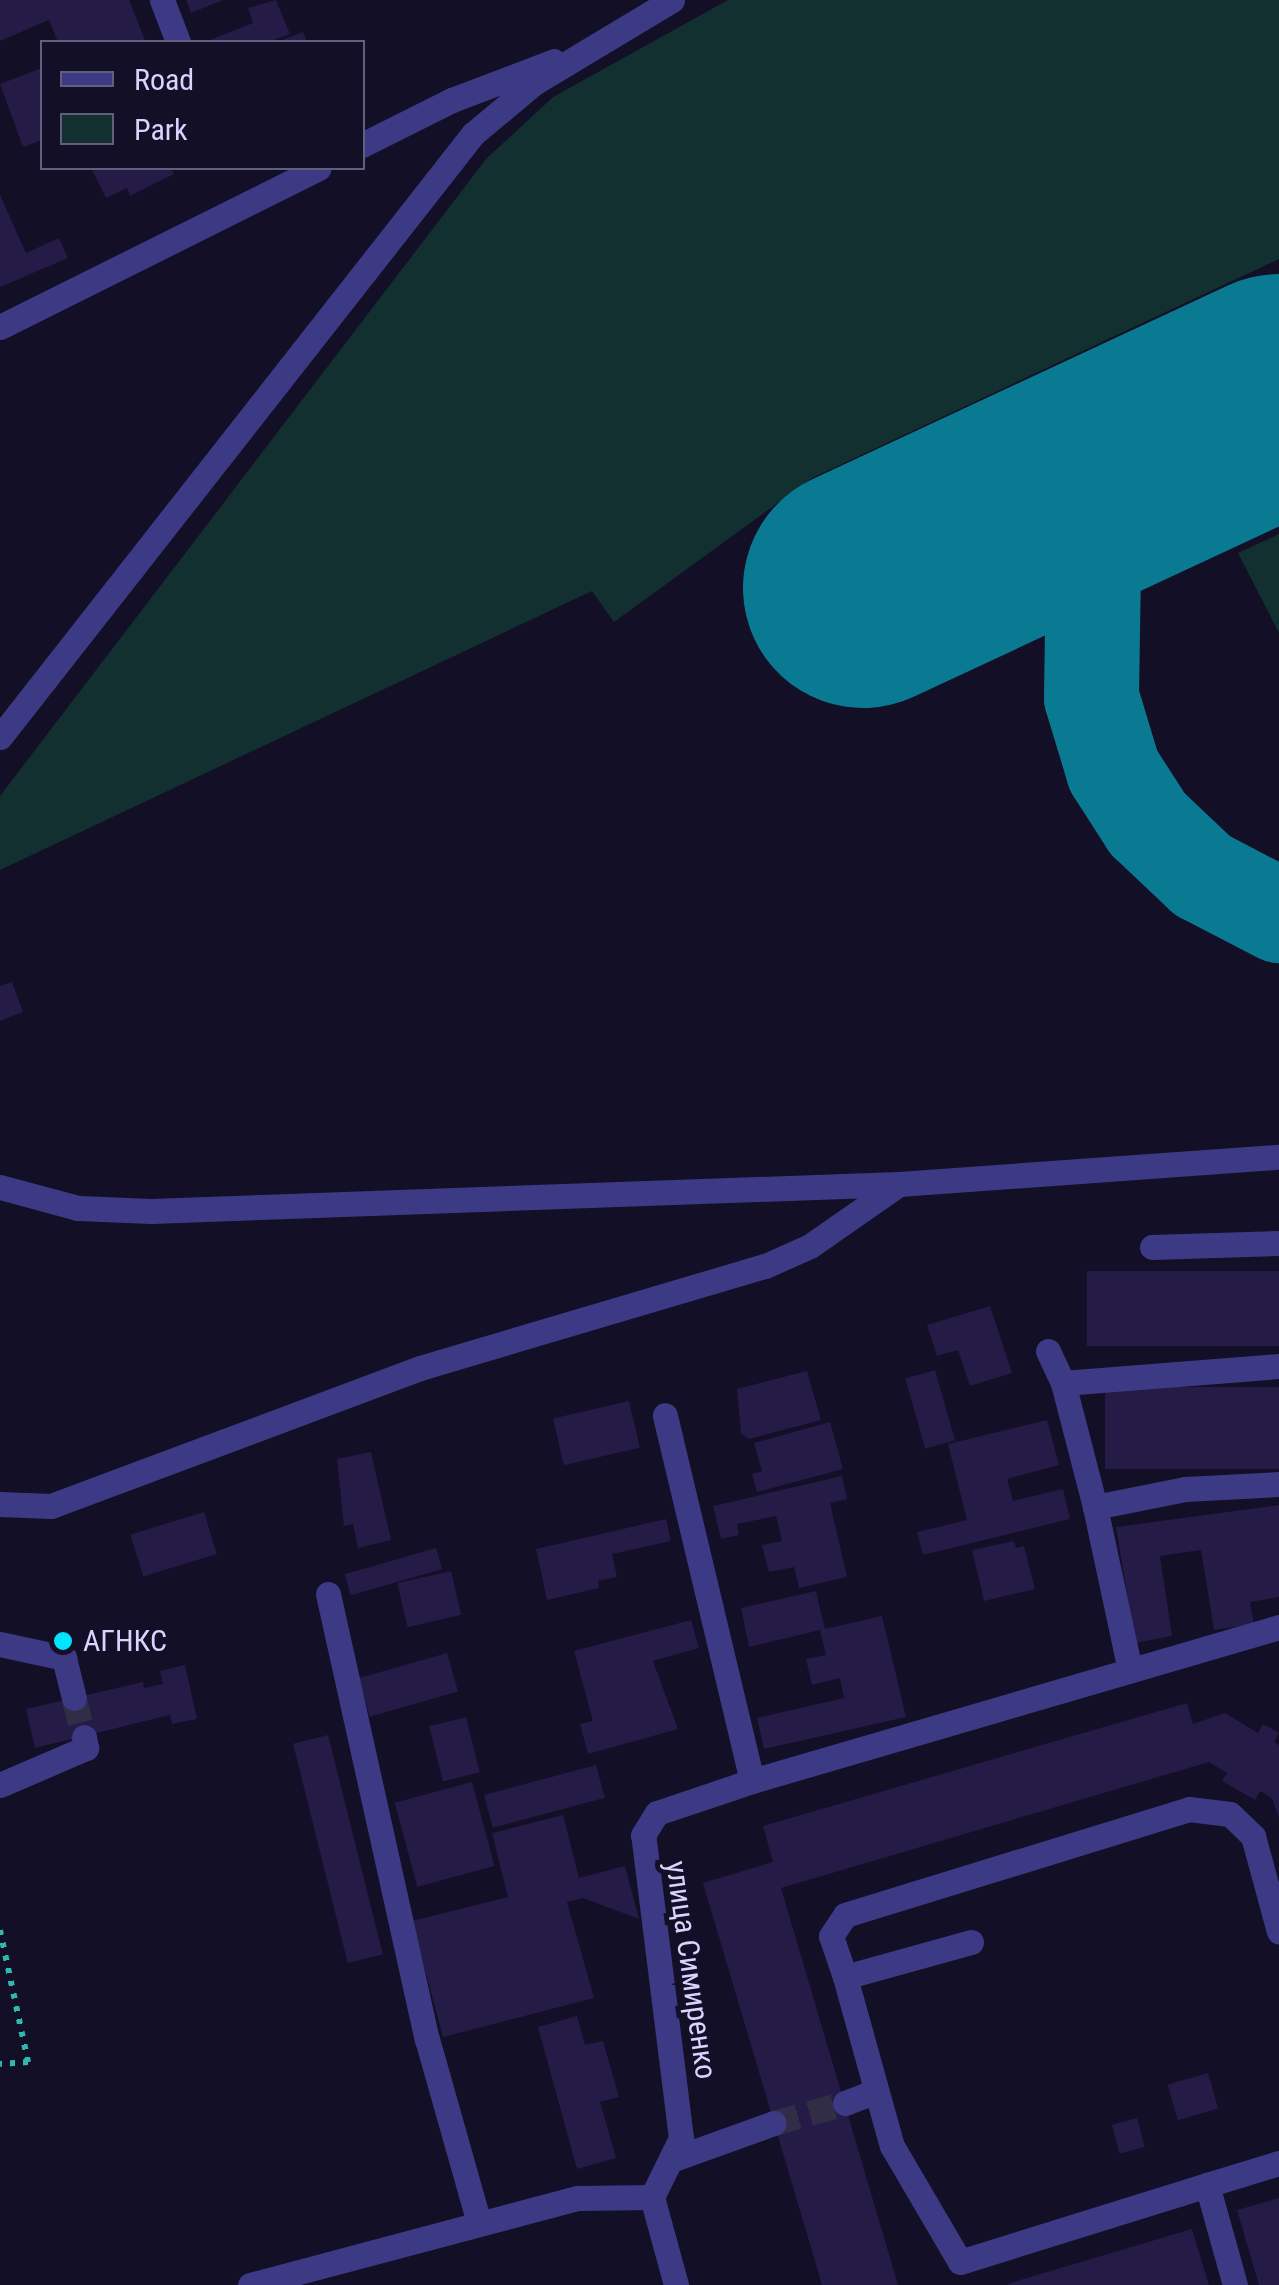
<!DOCTYPE html>
<meta charset="utf-8">
<style>
body{margin:0}
#map{position:relative;width:1279px;height:2285px;overflow:hidden;background:#130f26;font-family:"Roboto Condensed",sans-serif}
div>[style]{position:absolute}
[style*='--x']{left:calc(var(--x)*1px);top:calc(var(--y)*1px);width:calc(var(--w)*1px);rotate:calc(var(--a)*1deg)}
.green>*{inset:0;background:#12302f}
.taxiway>*{height:95px;margin:-47.5px;padding:0 47.5px;transform-origin:47.5px;border-radius:47.5px;background:#0a7a92}
.runway>*{height:240px;margin:-120px;padding:0 120px;transform-origin:120px;border-radius:120px;background:#0a7a92}
.building>*{inset:0;background:#241b47;transform-origin:0 0}
.minor-tunnel>*{height:25px;margin-top:-12.5px;transform-origin:0;background:repeating-linear-gradient(90deg,#312d47 0 25px,transparent 0 37px)}
.path>*{height:6px;margin-top:-3px;transform-origin:0;background:repeating-linear-gradient(90deg,#2fb8b0 0 5px,transparent 0 13px)}
.minor>*{height:25px;margin:-12.5px;padding:0 12.5px;transform-origin:12.5px;border-radius:12.5px;background:#3d3a85}
.dots>*{width:28px;height:28px;translate:-50% -50%;box-sizing:border-box;border:5px solid #130f26;border-radius:50%}
span{translate:-50% -50%;white-space:nowrap;text-align:center;line-height:1.15;-webkit-text-stroke:10px #130f26;paint-order:stroke}
.poi-label{font-size:30px;color:#d9d4ff}
.left{translate:0 -50%;text-align:left}
.street-label{font-size:30px;color:#d9d4ff}
.legend{position:absolute;left:40px;top:40px;width:325px;height:130px;box-sizing:border-box;background:#130f26;border:2px solid #625e7d;margin:0;padding:12px 18px;list-style:none;font-size:30px;color:#d9d4ff}
.legend li{display:flex;align-items:center;gap:20px;height:50px}
.legend b{width:50px;border:2px solid #625e7d}
</style>
<div id="map">
<div class="green">
<div style="clip-path:polygon(728px 0,1279px 0,1279px 259px,812px 478px,614px 622px,592px 591px,0 870px,0 796px,486px 159px,553px 97px)"></div>
<div style="clip-path:polygon(1279px 534px,1279px 633px,1238px 553px)"></div>
</div>
<div class="taxiway">
<div style="--x:1215;--y:424;--w:78;--a:147.5"></div>
<div style="--x:1149;--y:466;--w:75;--a:125.8"></div>
<div style="--x:1105;--y:527;--w:43;--a:106.3"></div>
<div style="--x:1093;--y:568;--w:129;--a:90.9"></div>
<div style="--x:1091;--y:697;--w:76;--a:73.2"></div>
<div style="--x:1113;--y:770;--w:63;--a:57.3"></div>
<div style="--x:1147;--y:823;--w:76;--a:43.4"></div>
<div style="--x:1202;--y:875;--w:87;--a:27.5"></div>
</div>
<div class="runway">
<div style="--x:863;--y:588;--w:459;--a:-25"></div>
</div>
<div class="building">
<div style="clip-path:polygon(0 0,129px 0,145px 40px,58px 42px,49px 20px,0 41px)"></div>
<div style="clip-path:polygon(186px 0,223px 0,191px 13px)"></div>
<div style="clip-path:polygon(276px 0,290px 34px,268px 42px,205px 42px,253px 23px,248px 8px)"></div>
<div style="clip-path:polygon(303px 32px,307px 42px,277px 42px)"></div>
<div style="clip-path:polygon(42px 68px,42px 140px,23px 147px,0 84px)"></div>
<div style="clip-path:polygon(91px 168px,170px 168px,174px 174px,130px 196px,127px 188px,106px 198px)"></div>
<div style="clip-path:polygon(0 195px,26px 253px,59px 238px,68px 258px,0 287px)"></div>
<div style="clip-path:polygon(12px 982px,23px 1012px,0 1021px,0 986px)"></div>
<div style="left:1279px;top:1271px;width:75px;height:192px;rotate:90deg"></div>
<div style="clip-path:polygon(990px 1306px,1012px 1373px,970px 1386px,958px 1350px,937px 1356px,927px 1325px)"></div>
<div style="left:935px;top:1370px;width:73px;height:31px;rotate:74deg"></div>
<div style="clip-path:polygon(807px 1371px,821px 1420px,749px 1439px,741px 1434px,737px 1389px)"></div>
<div style="left:1279px;top:1387px;width:82px;height:174px;rotate:90deg"></div>
<div style="left:629px;top:1401px;width:48px;height:78px;rotate:77deg"></div>
<div style="clip-path:polygon(1047px 1420px,1059px 1465px,1007px 1479px,1013px 1501px,1063px 1489px,1070px 1519px,923px 1555px,917px 1532px,967px 1520px,948px 1444px)"></div>
<div style="clip-path:polygon(830px 1422px,843px 1469px,757px 1492px,752px 1474px,762px 1471px,754px 1443px)"></div>
<div style="clip-path:polygon(371px 1452px,391px 1540px,358px 1548px,353px 1524px,344px 1526px,337px 1459px)"></div>
<div style="clip-path:polygon(842px 1476px,847px 1499px,830px 1503px,847px 1577px,799px 1588px,794px 1567px,769px 1572px,762px 1545px,782px 1541px,776px 1516px,737px 1524px,739px 1535px,721px 1539px,713px 1506px)"></div>
<div style="clip-path:polygon(1279px 1505px,1279px 1597px,1250px 1602px,1254px 1624px,1214px 1630px,1201px 1550px,1160px 1556px,1172px 1636px,1135px 1643px,1116px 1527px)"></div>
<div style="left:204px;top:1512px;width:44px;height:77px;rotate:73deg"></div>
<div style="clip-path:polygon(666px 1519px,671px 1541px,612px 1554px,617px 1577px,598px 1581px,599px 1588px,547px 1600px,536px 1549px)"></div>
<div style="clip-path:polygon(1014px 1541px,1016px 1548px,1024px 1546px,1035px 1589px,984px 1601px,972px 1550px)"></div>
<div style="left:436px;top:1548px;width:22px;height:95px;rotate:74deg"></div>
<div style="left:451px;top:1571px;width:45px;height:55px;rotate:77deg"></div>
<div style="clip-path:polygon(816px 1591px,825px 1629px,882px 1616px,906px 1717px,764px 1749px,757px 1718px,844px 1698px,840px 1678px,812px 1685px,806px 1659px,826px 1655px,820px 1630px,749px 1647px,741px 1608px)"></div>
<div style="clip-path:polygon(691px 1620px,699px 1648px,653px 1661px,678px 1729px,588px 1754px,580px 1724px,593px 1721px,574px 1651px)"></div>
<div style="left:447px;top:1653px;width:40px;height:92px;rotate:74deg"></div>
<div style="clip-path:polygon(185px 1665px,197px 1719px,172px 1724px,170px 1715px,35px 1748px,26px 1709px,143px 1682px,144px 1688px,163px 1684px,160px 1671px)"></div>
<div style="clip-path:polygon(1187px 1703px,1193px 1724px,1225px 1713px,1258px 1733px,1263px 1724px,1279px 1733px,1274px 1742px,1279px 1745px,1279px 1818px,1272px 1798px,1260px 1791px,1255px 1800px,1222px 1781px,1227px 1773px,1209px 1762px,781px 1888px,898px 2285px,822px 2285px,703px 1883px,773px 1862px,763px 1826px)"></div>
<div style="left:466px;top:1717px;width:57px;height:38px;rotate:76deg"></div>
<div style="left:328px;top:1735px;width:226px;height:36px;rotate:76deg"></div>
<div style="left:596px;top:1765px;width:34px;height:116px;rotate:75deg"></div>
<div style="left:472px;top:1782px;width:87px;height:80px;rotate:75deg"></div>
<div style="clip-path:polygon(563px 1815px,579px 1878px,625px 1866px,639px 1919px,583px 1898px,567px 1902px,594px 1998px,443px 2037px,412px 1921px,508px 1897px,492px 1833px)"></div>
<div style="clip-path:polygon(577px 2016px,585px 2045px,603px 2041px,619px 2097px,600px 2102px,616px 2158px,577px 2169px,538px 2027px)"></div>
<div style="left:1208px;top:2073px;width:37px;height:42px;rotate:74deg"></div>
<div style="left:1137px;top:2118px;width:30px;height:26px;rotate:75deg"></div>
<div style="clip-path:polygon(1279px 2198px,1279px 2285px,1259px 2285px,1237px 2210px)"></div>
<div style="clip-path:polygon(1192px 2229px,1209px 2285px,1007px 2285px,1020px 2280px)"></div>
</div>
<div class="minor-tunnel">
<div style="--x:74;--y:1698;--w:40;--a:75.6"></div>
<div style="--x:774;--y:2123;--w:74;--a:-15.7"></div>
</div>
<div class="path">
<div style="--x:0;--y:1930;--w:135;--a:78"></div>
<div style="--x:28;--y:2062;--w:28;--a:176"></div>
</div>
<div class="minor">
<div style="--x:162;--y:0;--w:45;--a:69.1"></div>
<div style="--x:362;--y:145;--w:101;--a:-26.6"></div>
<div style="--x:452;--y:100;--w:109;--a:-20.9"></div>
<div style="--x:0;--y:327;--w:356;--a:-26.5"></div>
<div style="--x:0;--y:737;--w:766;--a:-51.89"></div>
<div style="--x:473;--y:134;--w:80;--a:-39.9"></div>
<div style="--x:534;--y:83;--w:161;--a:-31"></div>
<div style="--x:0;--y:1187;--w:81;--a:15.1"></div>
<div style="--x:78;--y:1208;--w:73;--a:2.4"></div>
<div style="--x:151;--y:1211;--w:748;--a:-2.07"></div>
<div style="--x:899;--y:1184;--w:381;--a:-4.1"></div>
<div style="--x:1152;--y:1247;--w:127;--a:-1.8"></div>
<div style="--x:1048;--y:1351;--w:35;--a:65"></div>
<div style="--x:1063;--y:1383;--w:128;--a:75.5"></div>
<div style="--x:1095;--y:1507;--w:167;--a:77.9"></div>
<div style="--x:1063;--y:1383;--w:217;--a:-4.5"></div>
<div style="--x:0;--y:1504;--w:51;--a:2.2"></div>
<div style="--x:51;--y:1506;--w:394;--a:-20.5"></div>
<div style="--x:420;--y:1368;--w:360;--a:-16.5"></div>
<div style="--x:765;--y:1266;--w:49;--a:-24"></div>
<div style="--x:810;--y:1246;--w:108;--a:-34.9"></div>
<div style="--x:1095;--y:1507;--w:92;--a:-11.3"></div>
<div style="--x:1185;--y:1489;--w:94;--a:-3"></div>
<div style="--x:328;--y:1594;--w:456;--a:77.5"></div>
<div style="--x:427;--y:2039;--w:191;--a:74.2"></div>
<div style="--x:0;--y:1644;--w:66;--a:12.3"></div>
<div style="--x:64;--y:1658;--w:41;--a:76"></div>
<div style="--x:752;--y:1781;--w:549;--a:-16.29"></div>
<div style="--x:0;--y:1785;--w:94;--a:-23.3"></div>
<div style="--x:86;--y:1748;--w:11;--a:-100"></div>
<div style="--x:971;--y:1942;--w:131;--a:164.5"></div>
<div style="--x:845;--y:1977;--w:175;--a:74.5"></div>
<div style="--x:892;--y:2146;--w:134;--a:59.6"></div>
<div style="--x:960;--y:2262;--w:259;--a:-17.3"></div>
<div style="--x:845;--y:1977;--w:43;--a:-108.9"></div>
<div style="--x:831;--y:1936;--w:25;--a:-56"></div>
<div style="--x:845;--y:1915;--w:360;--a:-17.1"></div>
<div style="--x:1189;--y:1809;--w:41;--a:7"></div>
<div style="--x:1230;--y:1814;--w:32;--a:44"></div>
<div style="--x:1253;--y:1836;--w:99;--a:74.8"></div>
<div style="--x:845;--y:2103;--w:31;--a:-21"></div>
<div style="--x:671;--y:2160;--w:109;--a:-19.8"></div>
<div style="--x:652;--y:2197;--w:66;--a:-63.8"></div>
<div style="--x:681;--y:2138;--w:305;--a:-97.1"></div>
<div style="--x:643;--y:1835;--w:26;--a:-58"></div>
<div style="--x:657;--y:1813;--w:100;--a:-18.6"></div>
<div style="--x:752;--y:1781;--w:376;--a:-103.4"></div>
<div style="--x:652;--y:2197;--w:91;--a:74.7"></div>
<div style="--x:250;--y:2285;--w:339;--a:-14.9"></div>
<div style="--x:578;--y:2198;--w:74;--a:-0.8"></div>
<div style="--x:1235;--y:2285;--w:104;--a:-105.6"></div>
<div style="--x:1207;--y:2185;--w:75;--a:-17"></div>
</div>
<div class="dots">
<div style="left:63px;top:1641px;background:#00e5ff"></div>
</div>
<div class="poi-label">
<span class="left" style="left:83px;top:1641px">АГНКС</span>
</div>
<div class="street-label">
<span style="left:691px;top:1970px;rotate:82deg">улица Симиренко</span>
</div>
<ul class="legend">
<li><b style="height:12px;background:#3d3a85"></b>Road</li>
<li><b style="height:28px;background:#12302f"></b>Park</li>
</ul>
</div>
